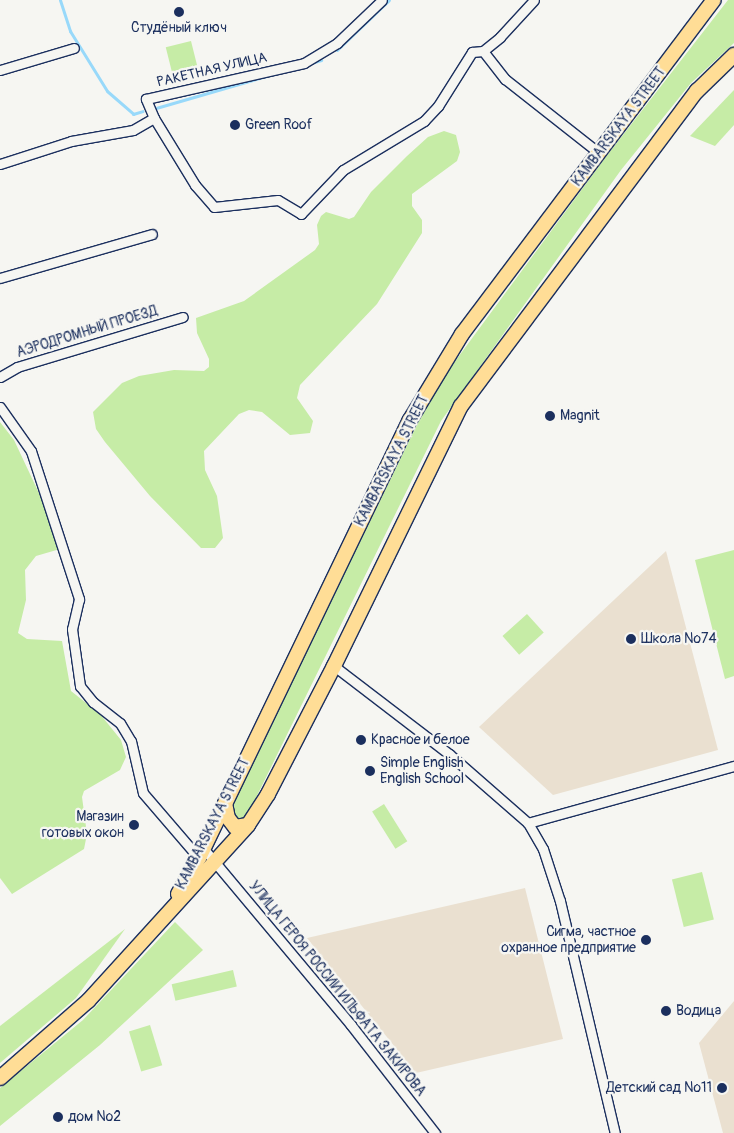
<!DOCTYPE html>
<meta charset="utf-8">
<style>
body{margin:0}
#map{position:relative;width:734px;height:1133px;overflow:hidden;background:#f6f6f2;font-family:Pangolin,sans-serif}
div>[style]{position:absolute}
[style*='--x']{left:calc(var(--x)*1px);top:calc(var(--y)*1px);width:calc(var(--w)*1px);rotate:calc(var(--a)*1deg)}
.built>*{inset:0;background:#eae0d0}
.green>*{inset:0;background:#c6eca6;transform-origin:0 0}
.stream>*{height:3px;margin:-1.5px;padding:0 1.5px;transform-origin:1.5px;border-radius:1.5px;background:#98d9fa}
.roads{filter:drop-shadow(1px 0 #1b2f5e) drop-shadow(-1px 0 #1b2f5e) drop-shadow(0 1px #1b2f5e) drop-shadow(0 -1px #1b2f5e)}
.street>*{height:9px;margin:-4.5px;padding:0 4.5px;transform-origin:4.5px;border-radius:4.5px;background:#f6f6f2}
.primary>*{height:14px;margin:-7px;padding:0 7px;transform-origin:7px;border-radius:7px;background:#ffdd96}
.dots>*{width:14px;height:14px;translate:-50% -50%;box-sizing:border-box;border:2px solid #f6f6f2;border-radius:50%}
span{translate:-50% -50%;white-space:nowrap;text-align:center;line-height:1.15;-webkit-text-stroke:4.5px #f6f6f2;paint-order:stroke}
.poi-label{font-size:14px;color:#1b2f5e}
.left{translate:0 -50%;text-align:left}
.right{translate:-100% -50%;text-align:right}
.street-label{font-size:14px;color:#1b2f5e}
</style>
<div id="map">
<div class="built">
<div style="clip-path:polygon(666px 551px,718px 750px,553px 795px,479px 727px)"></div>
<div style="clip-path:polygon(525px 888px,563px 1039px,416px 1073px,307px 938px)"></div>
<div style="clip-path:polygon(734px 1001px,734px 1133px,723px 1133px,699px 1043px)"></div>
</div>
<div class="green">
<div style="clip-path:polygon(728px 0,734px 0,734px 43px,691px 83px,621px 170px,441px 421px,249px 812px,244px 819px,236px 821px,231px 808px,423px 412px,445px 375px,605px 158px)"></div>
<div style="left:191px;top:41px;width:25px;height:26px;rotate:76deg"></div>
<div style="clip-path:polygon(734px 90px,734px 125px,715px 146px,690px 136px)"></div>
<div style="clip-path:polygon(444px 131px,456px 135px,460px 152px,457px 161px,412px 194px,412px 206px,422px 220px,422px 233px,377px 304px,300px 385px,297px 398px,313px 421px,310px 433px,290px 435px,262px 412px,249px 410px,239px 414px,204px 451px,205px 470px,217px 496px,223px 538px,215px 548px,201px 548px,150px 496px,105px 442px,96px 429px,93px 412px,122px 383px,139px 376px,174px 370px,204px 371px,209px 367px,209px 359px,197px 333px,196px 318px,244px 301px,315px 250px,319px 244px,317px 225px,321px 216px,326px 212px,349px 219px,354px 217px,371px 192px,407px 156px,428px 137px)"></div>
<div style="clip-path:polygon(0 422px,14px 440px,61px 540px,60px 549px,36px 556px,25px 570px,26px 600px,18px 633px,27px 639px,62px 641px,71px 691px,100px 714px,121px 740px,126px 757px,120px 770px,84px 791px,82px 797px,87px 834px,84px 849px,12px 894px,0 878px)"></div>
<div style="clip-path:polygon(734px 550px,734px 676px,725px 679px,695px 560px)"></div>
<div style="left:527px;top:614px;width:25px;height:33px;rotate:48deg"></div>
<div style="left:384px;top:804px;width:44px;height:14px;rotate:58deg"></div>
<div style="left:702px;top:872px;width:49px;height:31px;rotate:76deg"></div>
<div style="clip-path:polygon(175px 922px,203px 950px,100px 1045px,0 1126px,0 1088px,83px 1020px)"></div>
<div style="clip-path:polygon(125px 929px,76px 998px,0 1063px,0 1026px)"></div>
<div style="left:233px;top:970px;width:17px;height:63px;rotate:77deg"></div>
<div style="left:150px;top:1025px;width:42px;height:22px;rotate:73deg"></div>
</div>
<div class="stream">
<div style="--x:60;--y:0;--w:33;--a:72"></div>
<div style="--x:70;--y:31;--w:70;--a:58.3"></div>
<div style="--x:107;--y:91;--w:35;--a:41"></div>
<div style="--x:133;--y:114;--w:10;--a:-17"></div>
<div style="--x:337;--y:50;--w:72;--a:-43.9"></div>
<div style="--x:156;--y:108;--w:172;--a:-16.2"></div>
</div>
<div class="roads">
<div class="street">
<div style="--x:483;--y:51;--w:36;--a:52"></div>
<div style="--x:505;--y:79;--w:120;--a:38.2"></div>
<div style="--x:0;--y:70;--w:77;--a:-16.6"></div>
<div style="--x:154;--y:118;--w:79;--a:58.5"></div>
<div style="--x:195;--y:185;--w:29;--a:49"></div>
<div style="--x:214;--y:207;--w:64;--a:-6.2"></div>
<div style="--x:278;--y:200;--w:27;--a:31"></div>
<div style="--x:301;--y:214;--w:61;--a:-46.3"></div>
<div style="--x:343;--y:170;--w:95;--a:-31.2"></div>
<div style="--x:424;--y:121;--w:21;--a:-47"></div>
<div style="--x:438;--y:106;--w:64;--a:-57.8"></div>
<div style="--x:472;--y:52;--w:11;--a:-5"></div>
<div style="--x:483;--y:51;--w:22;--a:-39"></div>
<div style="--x:500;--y:37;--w:50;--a:-47.4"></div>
<div style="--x:0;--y:164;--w:75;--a:-17.9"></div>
<div style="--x:71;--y:141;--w:63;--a:-10.1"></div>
<div style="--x:133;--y:130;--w:24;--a:-30"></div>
<div style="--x:154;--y:118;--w:21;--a:-113"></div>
<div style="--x:146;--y:99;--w:162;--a:-12.8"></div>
<div style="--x:304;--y:63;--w:39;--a:-31"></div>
<div style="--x:337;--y:43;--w:62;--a:-43.7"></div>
<div style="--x:0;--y:278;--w:158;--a:-16.1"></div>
<div style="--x:0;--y:377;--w:20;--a:-30"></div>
<div style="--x:17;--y:367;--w:173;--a:-16.8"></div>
<div style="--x:0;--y:407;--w:54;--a:54.8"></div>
<div style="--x:31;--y:451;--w:156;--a:72"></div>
<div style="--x:79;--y:599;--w:31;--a:103"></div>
<div style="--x:72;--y:629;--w:58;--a:82"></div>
<div style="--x:80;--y:686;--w:21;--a:51"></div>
<div style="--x:93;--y:702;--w:34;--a:38"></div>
<div style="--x:120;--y:723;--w:21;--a:59"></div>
<div style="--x:131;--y:741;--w:53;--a:77"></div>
<div style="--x:143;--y:793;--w:86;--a:49.3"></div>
<div style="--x:334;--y:666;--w:145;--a:37.4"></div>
<div style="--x:449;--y:754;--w:105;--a:41.1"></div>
<div style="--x:528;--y:823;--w:30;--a:60"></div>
<div style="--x:543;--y:849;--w:55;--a:71.9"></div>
<div style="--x:560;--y:901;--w:238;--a:76.7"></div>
<div style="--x:528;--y:823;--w:214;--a:-15.5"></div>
<div style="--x:203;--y:848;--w:231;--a:50.1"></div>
<div style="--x:351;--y:1025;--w:137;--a:52.1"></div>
</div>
<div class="primary">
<div style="--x:225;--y:803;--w:15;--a:79"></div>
<div style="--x:228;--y:818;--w:11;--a:52"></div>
<div style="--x:235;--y:827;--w:13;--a:-9"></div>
<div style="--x:178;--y:894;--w:42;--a:-59.7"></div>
<div style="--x:199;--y:858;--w:486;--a:-64.3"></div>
<div style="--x:410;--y:420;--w:100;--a:-58.8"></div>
<div style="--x:462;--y:334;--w:418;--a:-53"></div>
<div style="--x:0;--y:1078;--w:117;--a:-41.2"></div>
<div style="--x:88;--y:1001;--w:238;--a:-47.7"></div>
<div style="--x:248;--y:825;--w:37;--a:-57"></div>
<div style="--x:268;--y:794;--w:144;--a:-62.7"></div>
<div style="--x:334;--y:666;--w:289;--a:-64"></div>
<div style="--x:461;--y:406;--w:394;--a:-53.2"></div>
<div style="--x:697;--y:91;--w:52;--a:-44.2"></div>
</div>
</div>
<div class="dots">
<div style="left:179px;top:12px;background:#1b2f5e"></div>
<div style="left:235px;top:125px;background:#1b2f5e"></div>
<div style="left:550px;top:416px;background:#1b2f5e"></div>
<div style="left:631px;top:639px;background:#1b2f5e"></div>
<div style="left:361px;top:740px;background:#1b2f5e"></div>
<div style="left:370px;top:771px;background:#1b2f5e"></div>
<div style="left:134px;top:825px;background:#1b2f5e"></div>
<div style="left:646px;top:940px;background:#1b2f5e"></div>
<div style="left:666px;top:1011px;background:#1b2f5e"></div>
<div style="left:722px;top:1088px;background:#1b2f5e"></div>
<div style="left:58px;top:1117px;background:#1b2f5e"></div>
</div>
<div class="poi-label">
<span style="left:179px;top:28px">Студёный ключ</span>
<span class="left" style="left:245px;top:125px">Green Roof</span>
<span class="left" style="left:560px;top:416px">Magnit</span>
<span class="left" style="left:641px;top:639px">Школа №74</span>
<span class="left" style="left:371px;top:740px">Красное и белое</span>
<span class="left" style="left:380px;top:771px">Simple English<br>English School</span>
<span class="right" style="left:124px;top:825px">Магазин<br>готовых окон</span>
<span class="right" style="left:636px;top:940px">Сигма, частное<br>охранное предприятие</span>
<span class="left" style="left:676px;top:1011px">Водица</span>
<span class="right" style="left:712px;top:1088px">Детский сад №11</span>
<span class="left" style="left:68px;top:1117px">дом №2</span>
</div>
<div class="street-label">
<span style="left:212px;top:70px;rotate:-13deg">РАКЕТНАЯ УЛИЦА</span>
<span style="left:619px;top:127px;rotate:-53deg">KAMBARSKAYA STREET</span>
<span style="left:87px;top:332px;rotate:-17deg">АЭРОДРОМНЫЙ ПРОЕЗД</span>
<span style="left:392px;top:461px;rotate:-63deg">KAMBARSKAYA STREET</span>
<span style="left:213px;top:824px;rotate:-63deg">KAMBARSKAYA STREET</span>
<span style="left:337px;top:989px;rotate:51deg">УЛИЦА ГЕРОЯ РОССИИ ИЛЬФАТА ЗАКИРОВА</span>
</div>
</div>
